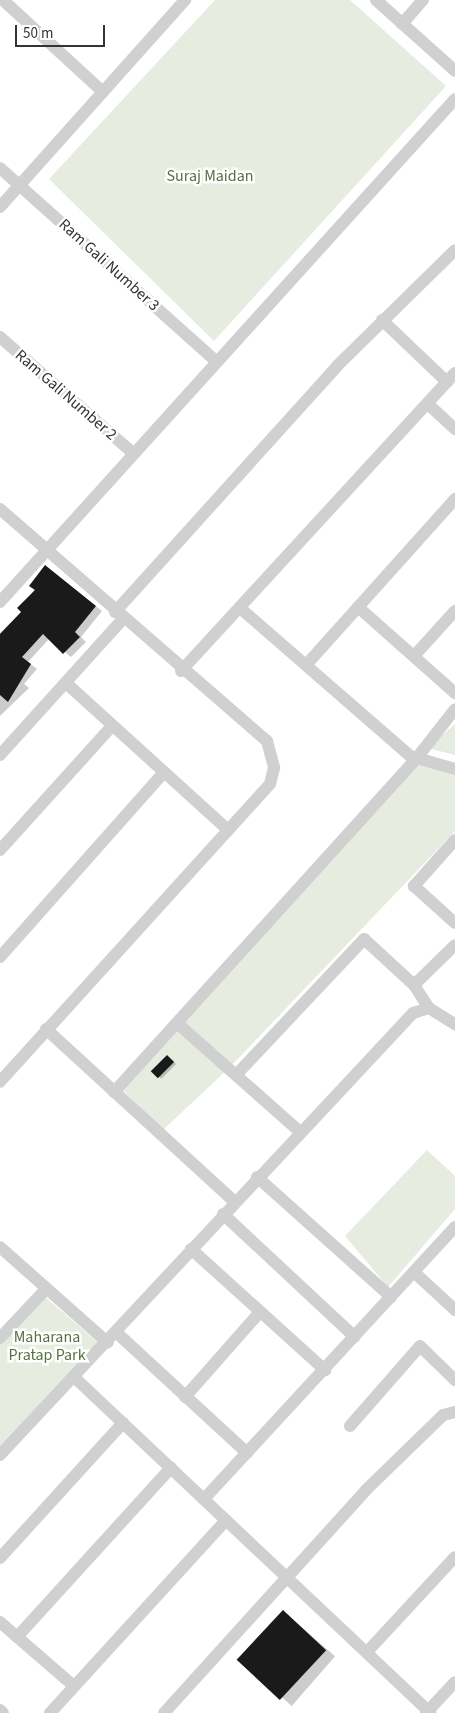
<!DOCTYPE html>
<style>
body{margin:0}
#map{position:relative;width:455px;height:1713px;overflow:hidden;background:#fff;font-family:"Source Sans 3",sans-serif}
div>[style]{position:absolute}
.green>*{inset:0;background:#e6ecdf}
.shadow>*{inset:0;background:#0003;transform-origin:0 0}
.building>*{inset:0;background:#1a1a1a;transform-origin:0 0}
.minor>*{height:12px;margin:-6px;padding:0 6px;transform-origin:6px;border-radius:6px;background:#d0d0d0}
span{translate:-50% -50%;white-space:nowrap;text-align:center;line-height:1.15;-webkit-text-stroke:5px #fff;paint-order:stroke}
.park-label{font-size:16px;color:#56703f}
.street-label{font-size:16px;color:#333}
.scale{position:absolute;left:15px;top:25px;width:90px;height:22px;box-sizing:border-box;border:2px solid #333;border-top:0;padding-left:6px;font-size:15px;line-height:18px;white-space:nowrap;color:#333;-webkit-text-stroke:4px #fff;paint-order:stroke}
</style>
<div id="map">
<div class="green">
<div style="clip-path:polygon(215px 0,350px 0,446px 86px,214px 341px,49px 179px)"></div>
<div style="clip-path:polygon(455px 724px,455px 755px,427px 748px)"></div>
<div style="clip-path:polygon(418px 764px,455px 773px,455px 831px,231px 1066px,163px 1130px,123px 1090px)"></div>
<div style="clip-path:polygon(427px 1150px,455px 1176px,455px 1209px,388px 1287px,345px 1236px)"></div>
<div style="clip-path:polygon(44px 1296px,100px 1344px,0 1448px,0 1344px)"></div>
</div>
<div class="shadow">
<div style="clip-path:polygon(46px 567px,102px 611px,81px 637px,86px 642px,71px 657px,49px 639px,28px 662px,37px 669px,24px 684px,29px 688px,0 716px,0 633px,22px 612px)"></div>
<div style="left:169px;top:1057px;width:10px;height:21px;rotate:45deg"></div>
<div style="left:283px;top:1611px;width:69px;height:66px;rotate:41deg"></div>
</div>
<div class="building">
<div style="clip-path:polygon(45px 565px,96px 606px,75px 632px,80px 637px,63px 654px,43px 634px,22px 657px,31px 664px,8px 702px,0 695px,0 634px,21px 612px,17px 608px,35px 590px,29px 586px)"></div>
<div style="left:167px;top:1055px;width:10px;height:23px;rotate:45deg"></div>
<div style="left:283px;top:1610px;width:59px;height:68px;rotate:43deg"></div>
</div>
<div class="minor">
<div style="left:3px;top:0;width:136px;rotate:42.6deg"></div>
<div style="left:376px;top:0;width:106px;rotate:41.9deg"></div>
<div style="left:402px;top:24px;width:32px;rotate:-49deg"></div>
<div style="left:0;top:168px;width:291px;rotate:41.8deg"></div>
<div style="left:0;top:207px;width:278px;rotate:-48.2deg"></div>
<div style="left:382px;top:320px;width:90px;rotate:43.6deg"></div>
<div style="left:0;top:337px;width:176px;rotate:41.1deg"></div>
<div style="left:428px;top:404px;width:37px;rotate:43deg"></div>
<div style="left:0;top:509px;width:354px;rotate:41deg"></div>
<div style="left:267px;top:741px;width:28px;rotate:75deg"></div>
<div style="left:274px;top:768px;width:16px;rotate:104deg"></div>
<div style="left:270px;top:784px;width:402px;rotate:132.2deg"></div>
<div style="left:0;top:602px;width:678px;rotate:-47.87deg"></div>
<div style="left:358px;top:607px;width:130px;rotate:41.6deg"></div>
<div style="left:240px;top:608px;width:225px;rotate:41deg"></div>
<div style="left:410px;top:756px;width:47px;rotate:16.1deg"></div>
<div style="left:115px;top:612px;width:331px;rotate:-47.9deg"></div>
<div style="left:337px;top:366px;width:165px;rotate:-44.5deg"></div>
<div style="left:414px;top:656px;width:61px;rotate:-47.7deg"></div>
<div style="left:307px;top:664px;width:222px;rotate:-48.1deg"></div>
<div style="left:181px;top:671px;width:405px;rotate:-47.4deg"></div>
<div style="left:66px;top:683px;width:219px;rotate:42.2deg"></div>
<div style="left:0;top:755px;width:183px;rotate:-47.9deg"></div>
<div style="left:455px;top:840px;width:62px;rotate:131.7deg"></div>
<div style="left:414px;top:886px;width:55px;rotate:42.1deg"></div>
<div style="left:0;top:850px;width:167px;rotate:-47.9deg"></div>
<div style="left:0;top:957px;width:247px;rotate:-48.4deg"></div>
<div style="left:414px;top:985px;width:57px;rotate:-44.3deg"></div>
<div style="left:177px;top:1023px;width:164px;rotate:41.5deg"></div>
<div style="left:46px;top:1029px;width:255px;rotate:42.5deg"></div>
<div style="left:236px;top:1075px;width:187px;rotate:-46.7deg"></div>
<div style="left:364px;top:939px;width:68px;rotate:42.6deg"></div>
<div style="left:414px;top:985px;width:27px;rotate:57deg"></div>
<div style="left:114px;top:1092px;width:450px;rotate:-47.8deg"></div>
<div style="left:416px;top:759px;width:63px;rotate:-52deg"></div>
<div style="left:257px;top:1177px;width:180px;rotate:41.8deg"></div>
<div style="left:223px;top:1214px;width:180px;rotate:43deg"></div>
<div style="left:0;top:1247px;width:144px;rotate:41.6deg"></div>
<div style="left:191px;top:1249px;width:181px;rotate:42.1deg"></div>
<div style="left:414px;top:1272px;width:56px;rotate:42.8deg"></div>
<div style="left:117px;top:1333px;width:177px;rotate:42.7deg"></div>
<div style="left:0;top:1338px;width:67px;rotate:-46.8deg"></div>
<div style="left:74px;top:1377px;width:490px;rotate:43.3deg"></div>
<div style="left:185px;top:1397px;width:113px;rotate:-48.6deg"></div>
<div style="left:350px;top:1426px;width:106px;rotate:-48.8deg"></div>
<div style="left:420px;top:1346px;width:49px;rotate:44.2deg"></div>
<div style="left:0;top:1455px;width:605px;rotate:-46.94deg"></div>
<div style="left:413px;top:1013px;width:17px;rotate:-17deg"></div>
<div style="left:429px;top:1008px;width:31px;rotate:32deg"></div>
<div style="left:204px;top:1499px;width:370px;rotate:-47.3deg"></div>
<div style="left:0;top:1558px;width:183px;rotate:-47.7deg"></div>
<div style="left:0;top:1622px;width:98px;rotate:40.9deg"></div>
<div style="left:17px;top:1637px;width:229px;rotate:-47.7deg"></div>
<div style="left:367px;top:1652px;width:129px;rotate:-47.2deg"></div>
<div style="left:0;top:1710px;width:4px;rotate:45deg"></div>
<div style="left:50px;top:1713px;width:261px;rotate:-47.6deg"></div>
<div style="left:164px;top:1713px;width:302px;rotate:-47.8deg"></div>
<div style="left:367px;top:1489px;width:106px;rotate:-44.2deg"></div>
<div style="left:443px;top:1415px;width:12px;rotate:-14deg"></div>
<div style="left:426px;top:1713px;width:42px;rotate:-46.9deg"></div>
</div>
<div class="park-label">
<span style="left:210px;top:176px">Suraj Maidan</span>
<span style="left:47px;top:1346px">Maharana<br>Pratap Park</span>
</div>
<div class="street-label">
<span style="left:109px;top:265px;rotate:42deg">Ram Gali Number 3</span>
<span style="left:66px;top:395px;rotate:41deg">Ram Gali Number 2</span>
</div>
<div class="scale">50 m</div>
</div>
